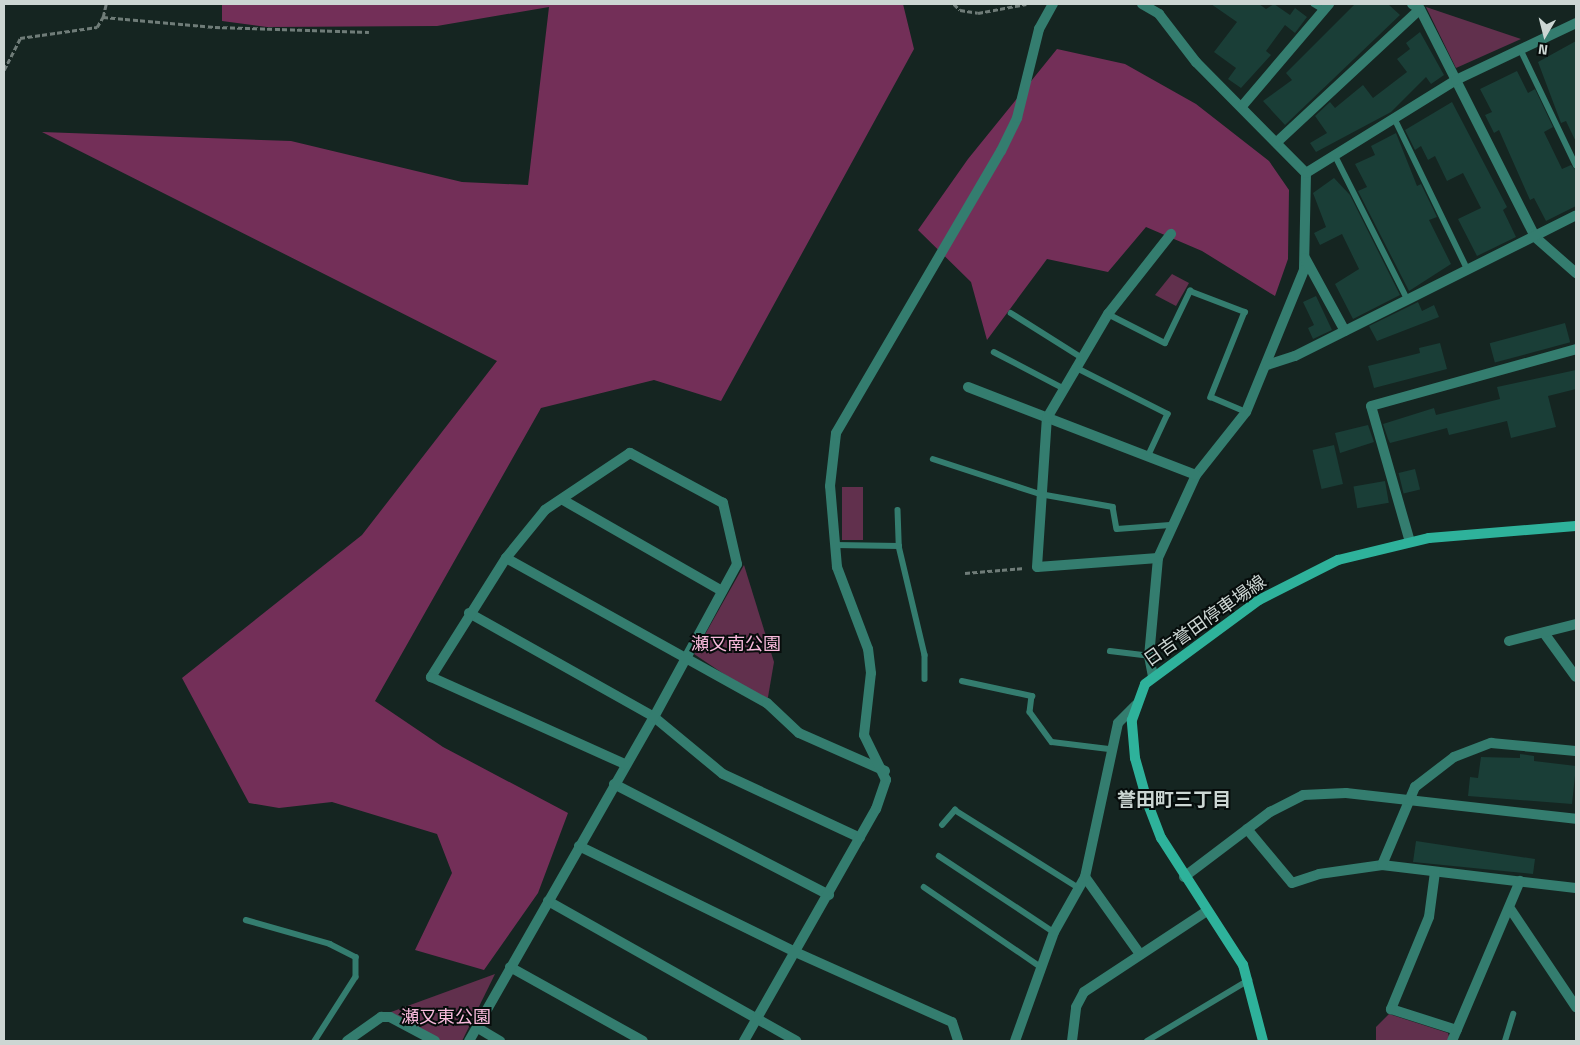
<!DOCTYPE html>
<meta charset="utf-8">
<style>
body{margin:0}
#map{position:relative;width:1580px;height:1045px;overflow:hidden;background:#152521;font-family:"Titillium Web","Noto Sans JP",sans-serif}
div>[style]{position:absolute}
.green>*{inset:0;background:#61304d;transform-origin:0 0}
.forest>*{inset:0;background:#732f58}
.building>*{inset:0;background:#1a3e37;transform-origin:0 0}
.path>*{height:2.5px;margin-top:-1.25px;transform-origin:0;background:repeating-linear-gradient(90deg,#6f7c78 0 5px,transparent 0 7.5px)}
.service>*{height:5.5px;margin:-2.75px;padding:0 2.75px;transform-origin:2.75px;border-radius:2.75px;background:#347d6f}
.minor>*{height:10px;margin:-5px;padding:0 5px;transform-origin:5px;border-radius:5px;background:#347d6f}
.tertiary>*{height:10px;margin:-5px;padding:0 5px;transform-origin:5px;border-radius:5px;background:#347d6f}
.secondary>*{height:10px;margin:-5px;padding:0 5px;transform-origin:5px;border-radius:5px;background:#2eb29b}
span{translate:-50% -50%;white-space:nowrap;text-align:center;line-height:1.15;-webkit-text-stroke:4px #060c0b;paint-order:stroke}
.street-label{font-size:18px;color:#ccd6d3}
.park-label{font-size:18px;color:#f8badc}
.neighbourhood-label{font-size:19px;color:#ccd6d3;font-weight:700}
.frame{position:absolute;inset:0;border:5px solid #ccd6d3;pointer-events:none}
.north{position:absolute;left:1520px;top:10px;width:50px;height:50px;-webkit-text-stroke:4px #060c0b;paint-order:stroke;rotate:188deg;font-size:14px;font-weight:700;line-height:20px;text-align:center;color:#ccd6d3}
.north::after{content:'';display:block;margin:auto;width:18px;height:22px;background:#ccd6d3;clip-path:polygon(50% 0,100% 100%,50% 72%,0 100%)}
</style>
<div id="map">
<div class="green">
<div style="clip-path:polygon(1426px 7px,1521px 39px,1456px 68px)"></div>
<div style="clip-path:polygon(1172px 274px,1189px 283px,1176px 306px,1155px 295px)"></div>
<div style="left:842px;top:487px;width:21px;height:53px"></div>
<div style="clip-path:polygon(744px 565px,774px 662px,767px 703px,694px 654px)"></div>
<div style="clip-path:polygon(495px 974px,462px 1041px,440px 1041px,391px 1012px)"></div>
<div style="clip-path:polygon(1389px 1014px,1448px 1033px,1450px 1040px,1376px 1041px,1376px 1027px)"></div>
</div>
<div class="forest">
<div style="clip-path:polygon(222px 4px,903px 4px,914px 49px,721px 401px,654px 380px,541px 408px,375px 701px,443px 747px,568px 813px,538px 893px,484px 970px,415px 950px,452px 873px,437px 834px,332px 802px,279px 808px,249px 803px,182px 678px,362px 535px,497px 361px,42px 132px,291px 141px,462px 182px,528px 185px,549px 7px,437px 26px,267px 27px,222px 21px)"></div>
<div style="clip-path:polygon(1057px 49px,1125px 64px,1196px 104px,1269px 161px,1289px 190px,1288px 259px,1275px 296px,1202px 251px,1146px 227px,1108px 272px,1047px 259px,987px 340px,971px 282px,918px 230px,968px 159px)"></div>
</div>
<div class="building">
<div style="clip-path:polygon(1211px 4px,1259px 4px,1266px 9px,1274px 4px,1290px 15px,1295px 8px,1307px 17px,1295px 33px,1285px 25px,1266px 51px,1271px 55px,1241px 88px,1228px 79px,1236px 68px,1214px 52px,1237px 22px)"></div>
<div style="clip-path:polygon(1355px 4px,1388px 4px,1400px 15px,1285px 125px,1263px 101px,1292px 80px,1286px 73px)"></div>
<div style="clip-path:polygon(1420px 32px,1444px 75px,1431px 84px,1426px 77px,1391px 112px,1316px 152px,1310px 143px,1327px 133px,1315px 116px,1330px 102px,1335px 108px,1363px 85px,1373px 98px,1407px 72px,1397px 59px,1410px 49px,1406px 43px)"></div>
<div style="clip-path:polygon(1576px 41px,1576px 142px,1566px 121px,1561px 123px,1538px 62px)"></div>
<div style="clip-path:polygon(1517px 71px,1528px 93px,1535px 89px,1553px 127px,1544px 132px,1562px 169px,1571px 165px,1576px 170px,1576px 206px,1546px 221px,1534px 198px,1530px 200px,1499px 130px,1494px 133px,1485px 115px,1492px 112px,1480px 89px)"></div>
<div style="clip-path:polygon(1452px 102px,1507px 207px,1503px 210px,1516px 237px,1477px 256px,1458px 219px,1481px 208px,1463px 173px,1447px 181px,1435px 156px,1428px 160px,1421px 146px,1415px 150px,1405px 130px)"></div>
<div style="clip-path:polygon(1396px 133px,1417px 186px,1421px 184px,1437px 217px,1429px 220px,1451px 264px,1409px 291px,1358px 191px,1367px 187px,1355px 164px,1375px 155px,1371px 146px)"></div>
<div style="clip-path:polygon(1334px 178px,1350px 195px,1400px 295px,1353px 319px,1335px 284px,1359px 269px,1342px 234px,1320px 245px,1314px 233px,1326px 227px,1313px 193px)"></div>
<div style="clip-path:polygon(1316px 296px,1332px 330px,1313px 339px,1308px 328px,1314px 325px,1303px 302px)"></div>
<div style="clip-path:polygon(1418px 302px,1422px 311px,1434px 305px,1439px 317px,1377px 341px,1369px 326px)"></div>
<div style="left:1565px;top:323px;width:20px;height:78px;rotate:75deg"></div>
<div style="clip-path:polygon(1440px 343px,1447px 369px,1374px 388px,1368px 366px,1420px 353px,1419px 348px)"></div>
<div style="clip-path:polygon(1576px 370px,1576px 389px,1548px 396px,1556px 427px,1511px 438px,1507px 421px,1449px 435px,1447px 428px,1390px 443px,1388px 439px,1383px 424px,1434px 408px,1436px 415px,1500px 399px,1497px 387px)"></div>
<div style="clip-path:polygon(1368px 425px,1374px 442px,1340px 453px,1335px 433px)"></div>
<div style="left:1334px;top:445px;width:40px;height:22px;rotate:77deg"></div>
<div style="left:1415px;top:469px;width:21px;height:17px;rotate:76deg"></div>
<div style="left:1385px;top:481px;width:22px;height:32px;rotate:80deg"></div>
<div style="clip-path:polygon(1520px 754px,1534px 756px,1534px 761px,1576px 766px,1572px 804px,1468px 796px,1470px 777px,1478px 778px,1481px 757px,1520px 758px)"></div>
<div style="clip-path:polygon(1416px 841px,1535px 859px,1533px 874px,1413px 862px)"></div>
</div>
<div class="path">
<div style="left:954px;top:4px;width:8px;rotate:45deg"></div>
<div style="left:960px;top:10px;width:18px;rotate:9deg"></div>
<div style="left:978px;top:13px;width:49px;rotate:-10.6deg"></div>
<div style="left:103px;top:17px;width:13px;rotate:-77deg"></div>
<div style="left:4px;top:70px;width:36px;rotate:-63deg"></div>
<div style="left:20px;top:38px;width:78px;rotate:-8.1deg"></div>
<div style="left:97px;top:27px;width:12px;rotate:-59deg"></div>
<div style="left:103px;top:17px;width:112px;rotate:5.1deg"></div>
<div style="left:215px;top:27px;width:154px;rotate:1.9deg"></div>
<div style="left:965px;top:573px;width:60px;rotate:-4.8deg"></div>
</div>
<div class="service">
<div style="left:1314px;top:4px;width:12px;rotate:31deg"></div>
<div style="left:1520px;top:48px;width:130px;rotate:64.4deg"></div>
<div style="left:1394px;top:117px;width:170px;rotate:64.2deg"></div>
<div style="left:1336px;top:157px;width:160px;rotate:63.3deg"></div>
<div style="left:1011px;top:313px;width:83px;rotate:32.2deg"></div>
<div style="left:1108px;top:314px;width:64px;rotate:27deg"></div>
<div style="left:1165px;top:343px;width:58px;rotate:-64.3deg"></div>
<div style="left:1190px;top:291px;width:59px;rotate:20.9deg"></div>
<div style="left:1245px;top:312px;width:92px;rotate:111.8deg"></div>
<div style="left:1211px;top:397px;width:38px;rotate:23deg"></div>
<div style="left:994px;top:352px;width:78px;rotate:27.6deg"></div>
<div style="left:1075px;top:367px;width:104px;rotate:26.8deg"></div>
<div style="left:1168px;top:414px;width:47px;rotate:114.9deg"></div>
<div style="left:933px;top:459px;width:113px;rotate:18.1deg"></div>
<div style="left:1040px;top:494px;width:74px;rotate:10.1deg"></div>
<div style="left:1113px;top:507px;width:22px;rotate:80deg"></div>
<div style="left:1117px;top:529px;width:53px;rotate:-4.3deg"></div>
<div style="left:898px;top:510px;width:36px;rotate:88deg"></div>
<div style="left:899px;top:546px;width:112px;rotate:76.6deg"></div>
<div style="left:925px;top:655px;width:24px;rotate:90deg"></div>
<div style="left:835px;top:545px;width:64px;rotate:0.9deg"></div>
<div style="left:1110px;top:651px;width:39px;rotate:7deg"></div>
<div style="left:962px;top:681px;width:72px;rotate:12.1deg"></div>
<div style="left:1032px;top:696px;width:16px;rotate:97deg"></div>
<div style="left:1030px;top:712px;width:37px;rotate:54deg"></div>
<div style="left:1052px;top:742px;width:57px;rotate:7deg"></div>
<div style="left:942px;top:825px;width:20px;rotate:-49deg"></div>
<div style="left:955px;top:810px;width:146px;rotate:32.2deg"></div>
<div style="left:939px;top:856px;width:138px;rotate:33.5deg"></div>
<div style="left:924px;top:887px;width:142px;rotate:34.4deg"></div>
<div style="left:246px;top:920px;width:87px;rotate:15.9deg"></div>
<div style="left:330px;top:944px;width:29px;rotate:27deg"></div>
<div style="left:356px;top:957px;width:20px;rotate:90deg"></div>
<div style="left:356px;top:977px;width:76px;rotate:122.6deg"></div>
<div style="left:1147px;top:1041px;width:119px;rotate:-30.9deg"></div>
<div style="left:1505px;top:1041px;width:28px;rotate:-73deg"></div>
</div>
<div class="minor">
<div style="left:1142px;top:4px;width:20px;rotate:30deg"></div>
<div style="left:1159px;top:14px;width:61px;rotate:52.4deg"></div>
<div style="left:1196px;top:62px;width:156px;rotate:45.3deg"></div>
<div style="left:1306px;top:173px;width:97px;rotate:91.2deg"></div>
<div style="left:1304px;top:270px;width:153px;rotate:112.2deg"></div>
<div style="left:1246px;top:412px;width:80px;rotate:128.4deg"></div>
<div style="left:1196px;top:475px;width:91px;rotate:114.6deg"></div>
<div style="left:1158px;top:558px;width:98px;rotate:95.2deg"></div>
<div style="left:1149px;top:656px;width:20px;rotate:79deg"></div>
<div style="left:1412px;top:4px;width:9px;rotate:32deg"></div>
<div style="left:1420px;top:9px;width:255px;rotate:63.2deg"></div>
<div style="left:1535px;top:237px;width:55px;rotate:41.3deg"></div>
<div style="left:1243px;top:105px;width:133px;rotate:-49.6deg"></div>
<div style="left:1277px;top:142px;width:195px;rotate:-42.9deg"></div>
<div style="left:1306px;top:173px;width:176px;rotate:-31.8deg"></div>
<div style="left:1456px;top:80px;width:133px;rotate:-25.4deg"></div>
<div style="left:1305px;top:258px;width:83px;rotate:61.3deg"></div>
<div style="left:1267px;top:365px;width:29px;rotate:-18deg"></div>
<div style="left:1295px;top:356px;width:314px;rotate:-26.6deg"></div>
<div style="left:968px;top:387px;width:244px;rotate:21.1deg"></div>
<div style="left:563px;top:500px;width:183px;rotate:29.8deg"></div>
<div style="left:1410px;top:542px;width:141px;rotate:-106deg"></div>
<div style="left:1371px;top:406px;width:213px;rotate:-15.5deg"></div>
<div style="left:506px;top:558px;width:299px;rotate:29.1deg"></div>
<div style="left:767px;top:703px;width:44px;rotate:43.2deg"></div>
<div style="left:799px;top:733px;width:94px;rotate:23.8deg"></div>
<div style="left:1158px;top:558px;width:121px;rotate:175.7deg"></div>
<div style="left:1037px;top:567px;width:149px;rotate:-86.2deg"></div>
<div style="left:1047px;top:418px;width:121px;rotate:-59.6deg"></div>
<div style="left:1108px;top:314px;width:102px;rotate:-51.8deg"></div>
<div style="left:469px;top:613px;width:212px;rotate:29.3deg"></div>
<div style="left:654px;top:717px;width:89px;rotate:39.6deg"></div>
<div style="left:723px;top:774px;width:151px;rotate:25deg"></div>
<div style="left:1544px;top:633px;width:54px;rotate:54deg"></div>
<div style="left:1509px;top:641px;width:69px;rotate:-14.2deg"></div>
<div style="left:614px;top:784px;width:242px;rotate:27.3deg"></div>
<div style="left:1247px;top:829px;width:70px;rotate:50.2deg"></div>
<div style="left:1292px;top:883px;width:28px;rotate:-18deg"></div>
<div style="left:1319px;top:874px;width:64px;rotate:-8.1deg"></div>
<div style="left:1382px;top:865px;width:195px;rotate:6.8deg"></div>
<div style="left:579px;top:846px;width:238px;rotate:26.1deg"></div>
<div style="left:793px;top:951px;width:174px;rotate:24.1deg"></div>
<div style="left:952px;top:1022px;width:20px;rotate:72deg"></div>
<div style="left:1382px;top:865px;width:85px;rotate:-67.1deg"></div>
<div style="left:1415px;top:787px;width:49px;rotate:-37.6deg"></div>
<div style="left:1454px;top:757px;width:40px;rotate:-21deg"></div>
<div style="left:1491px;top:743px;width:85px;rotate:5.4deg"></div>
<div style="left:1435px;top:872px;width:45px;rotate:97.6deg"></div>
<div style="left:1429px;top:917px;width:100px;rotate:112.4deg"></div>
<div style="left:1391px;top:1009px;width:69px;rotate:17.7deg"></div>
<div style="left:1085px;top:877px;width:95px;rotate:54.5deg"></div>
<div style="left:548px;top:901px;width:285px;rotate:29.4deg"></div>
<div style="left:1511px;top:910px;width:117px;rotate:56.2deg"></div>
<div style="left:510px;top:967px;width:152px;rotate:29.1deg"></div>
<div style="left:478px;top:1028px;width:26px;rotate:31deg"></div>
<div style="left:347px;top:1041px;width:42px;rotate:-35.2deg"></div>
<div style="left:381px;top:1017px;width:9px"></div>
<div style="left:390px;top:1017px;width:51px;rotate:28.1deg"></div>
<div style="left:469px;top:1041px;width:373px;rotate:-60.3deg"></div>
<div style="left:654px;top:717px;width:174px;rotate:-61.5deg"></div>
<div style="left:737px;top:564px;width:63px;rotate:-102.9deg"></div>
<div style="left:723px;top:503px;width:106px;rotate:-151.7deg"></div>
<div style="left:630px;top:453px;width:102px;rotate:146.2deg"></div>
<div style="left:545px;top:510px;width:62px;rotate:129.1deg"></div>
<div style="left:506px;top:558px;width:141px;rotate:122.2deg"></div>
<div style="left:431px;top:677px;width:213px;rotate:24.2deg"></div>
<div style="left:744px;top:1041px;width:267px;rotate:-60.4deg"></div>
<div style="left:876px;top:809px;width:31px;rotate:-71deg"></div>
<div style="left:886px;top:780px;width:50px;rotate:-116.1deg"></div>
<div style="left:864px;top:735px;width:62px;rotate:-83.6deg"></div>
<div style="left:871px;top:673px;width:24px;rotate:-97deg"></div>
<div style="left:868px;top:649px;width:88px;rotate:-110.7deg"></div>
<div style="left:837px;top:567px;width:81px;rotate:-94.9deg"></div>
<div style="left:830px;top:486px;width:53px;rotate:-83.5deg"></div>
<div style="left:836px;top:433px;width:327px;rotate:-59.7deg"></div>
<div style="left:1001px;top:151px;width:37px;rotate:-64deg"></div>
<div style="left:1017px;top:118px;width:92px;rotate:-76.1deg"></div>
<div style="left:1039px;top:29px;width:29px;rotate:-61deg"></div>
<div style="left:1015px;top:1041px;width:116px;rotate:-70.3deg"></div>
<div style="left:1054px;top:932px;width:63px;rotate:-60.6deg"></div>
<div style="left:1085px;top:877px;width:157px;rotate:-77.9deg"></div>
<div style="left:1118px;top:723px;width:25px;rotate:-45deg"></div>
<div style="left:1072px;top:1041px;width:34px;rotate:-83deg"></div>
<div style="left:1076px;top:1007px;width:17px;rotate:-62deg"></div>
<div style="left:1084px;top:992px;width:147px;rotate:-33.4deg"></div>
<div style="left:1452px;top:1041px;width:174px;rotate:-67deg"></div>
</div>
<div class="tertiary">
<div style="left:1184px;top:877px;width:108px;rotate:-37.1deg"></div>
<div style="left:1270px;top:812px;width:37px;rotate:-27deg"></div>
<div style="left:1303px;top:795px;width:43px;rotate:-2.7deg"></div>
<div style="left:1346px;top:793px;width:231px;rotate:6.4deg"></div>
</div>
<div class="secondary">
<div style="left:1263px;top:1041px;width:79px;rotate:-104.7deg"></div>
<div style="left:1243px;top:965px;width:151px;rotate:-122.8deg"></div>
<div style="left:1161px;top:838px;width:36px;rotate:-111deg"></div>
<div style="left:1148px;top:804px;width:48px;rotate:-105.8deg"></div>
<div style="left:1135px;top:758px;width:38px;rotate:-95deg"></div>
<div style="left:1132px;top:720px;width:38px;rotate:-70deg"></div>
<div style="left:1145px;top:684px;width:142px;rotate:-36.4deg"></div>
<div style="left:1259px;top:600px;width:89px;rotate:-26.9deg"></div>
<div style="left:1338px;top:560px;width:94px;rotate:-13.6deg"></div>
<div style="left:1429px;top:538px;width:147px;rotate:-4.7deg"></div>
</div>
<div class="street-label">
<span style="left:1205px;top:621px;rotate:-35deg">日吉誉田停車場線</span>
</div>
<div class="park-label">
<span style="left:736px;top:644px">瀬又南公園</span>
<span style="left:446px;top:1017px">瀬又東公園</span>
</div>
<div class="neighbourhood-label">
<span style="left:1174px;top:799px">誉田町三丁目</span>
</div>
<div class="frame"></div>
<div class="north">N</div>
</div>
